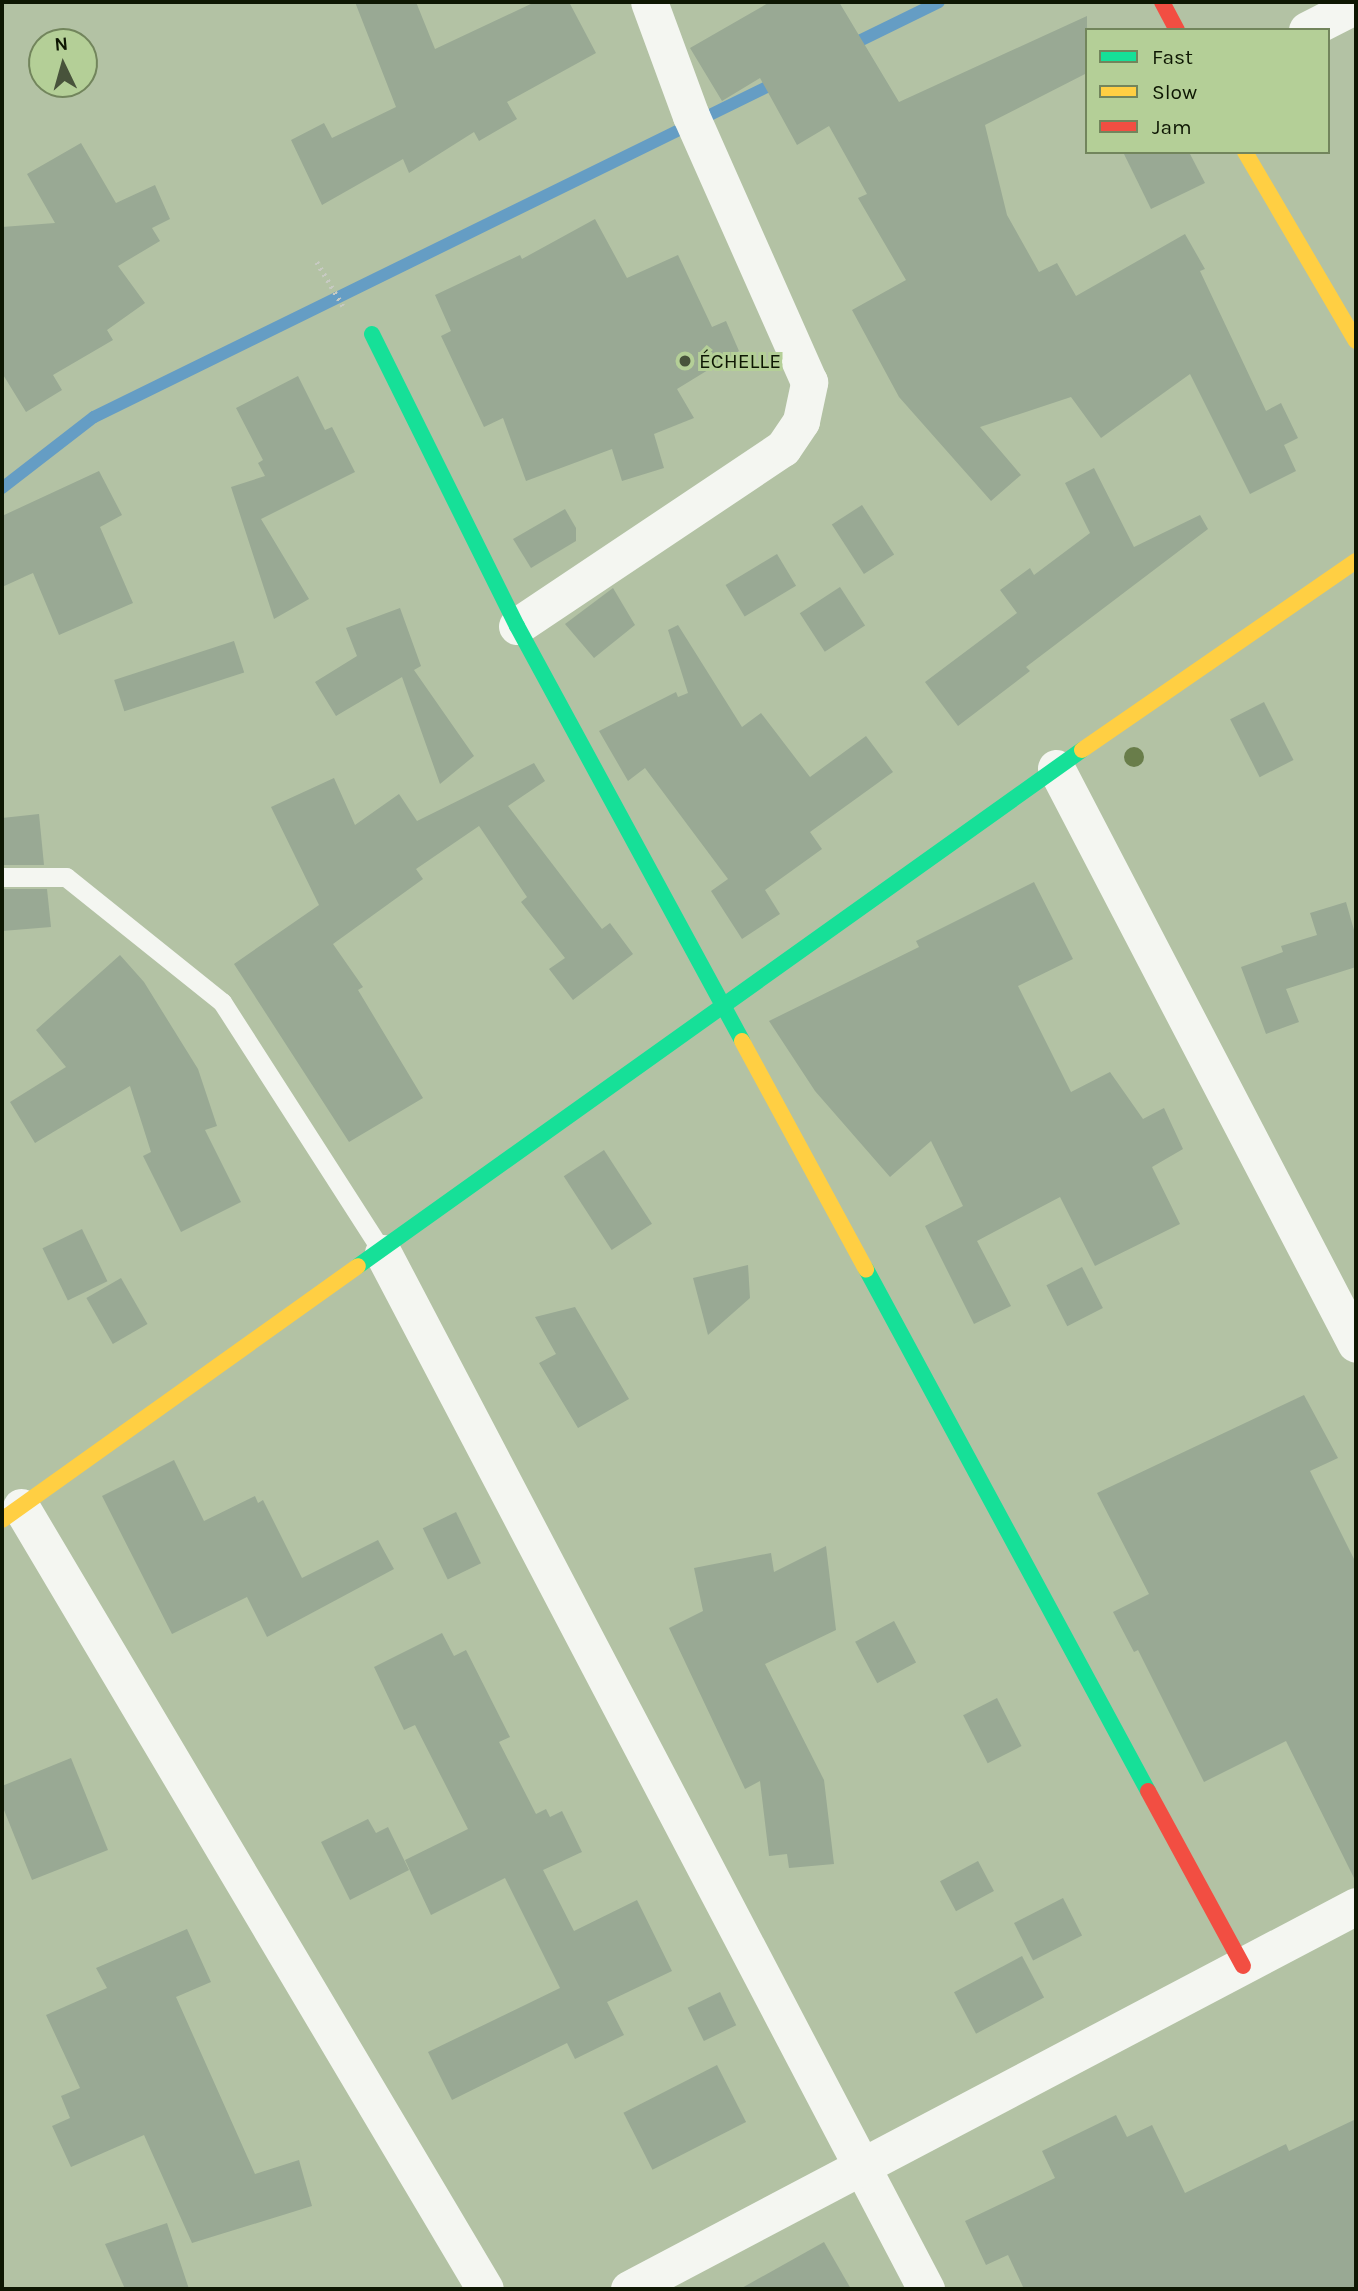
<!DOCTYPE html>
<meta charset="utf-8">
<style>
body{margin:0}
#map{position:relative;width:1358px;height:2291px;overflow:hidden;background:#b3c2a4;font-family:Karla,sans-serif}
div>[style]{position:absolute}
.stream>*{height:12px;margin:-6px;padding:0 6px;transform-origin:6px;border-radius:6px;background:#659dc4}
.building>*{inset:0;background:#99a994;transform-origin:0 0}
.path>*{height:4.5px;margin-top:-2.25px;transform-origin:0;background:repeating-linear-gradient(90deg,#c7cac2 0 2px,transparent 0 7px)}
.lane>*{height:19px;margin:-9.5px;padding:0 9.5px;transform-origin:9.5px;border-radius:9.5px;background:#f4f6f1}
.street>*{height:37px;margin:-18.5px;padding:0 18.5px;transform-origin:18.5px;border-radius:18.5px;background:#f4f6f1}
.fast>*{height:16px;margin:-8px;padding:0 8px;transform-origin:8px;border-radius:8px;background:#16e098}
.slow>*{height:16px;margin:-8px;padding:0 8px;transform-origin:8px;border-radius:8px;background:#ffcf43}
.jam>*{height:16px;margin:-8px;padding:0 8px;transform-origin:8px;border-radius:8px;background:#f24e42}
.trees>*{width:20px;height:20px;margin:-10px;border-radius:50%;background:#697d4a}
.dots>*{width:19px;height:19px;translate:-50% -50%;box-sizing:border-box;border:4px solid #b4cf97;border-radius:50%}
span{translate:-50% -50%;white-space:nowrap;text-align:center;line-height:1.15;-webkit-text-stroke:6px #b4cf97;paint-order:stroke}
.poi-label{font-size:21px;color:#0e1703}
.left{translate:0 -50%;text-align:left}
.frame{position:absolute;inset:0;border:4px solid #0e1703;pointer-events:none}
.legend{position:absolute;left:1085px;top:28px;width:245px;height:126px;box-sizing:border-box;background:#b4cf97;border:2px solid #72855c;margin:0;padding:9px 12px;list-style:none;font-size:21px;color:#0e1703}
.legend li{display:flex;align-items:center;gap:14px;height:35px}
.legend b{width:35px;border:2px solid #72855c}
.north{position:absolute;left:28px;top:28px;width:70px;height:70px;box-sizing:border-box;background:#b4cf97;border:2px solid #72855c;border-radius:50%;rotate:355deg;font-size:19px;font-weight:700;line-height:28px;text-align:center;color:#0e1703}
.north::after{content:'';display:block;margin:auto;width:24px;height:32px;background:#48533b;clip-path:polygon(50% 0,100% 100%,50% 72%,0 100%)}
</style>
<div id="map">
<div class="stream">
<div style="left:849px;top:46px;width:100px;rotate:-26.1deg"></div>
<div style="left:2px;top:488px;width:116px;rotate:-37.7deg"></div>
<div style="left:94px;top:417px;width:763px;rotate:-26.13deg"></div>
</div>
<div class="building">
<div style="clip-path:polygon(355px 2px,416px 2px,435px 49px,535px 2px,569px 2px,596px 53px,507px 102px,517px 119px,479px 141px,474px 132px,409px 173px,403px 159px,322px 205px,291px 140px,324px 123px,332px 138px,396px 107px)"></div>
<div style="clip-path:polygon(770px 2px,839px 2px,899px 102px,1087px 16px,1087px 73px,985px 125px,1007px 215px,1039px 272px,1057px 263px,1076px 296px,1185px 234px,1205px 269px,1200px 271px,1266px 411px,1281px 403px,1298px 438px,1284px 445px,1296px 471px,1250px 494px,1190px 374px,1101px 438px,1071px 397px,980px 427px,1021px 475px,991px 501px,899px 397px,852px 310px,906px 280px,858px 198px,867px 194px,829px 126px,797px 145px,760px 78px,722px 101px,690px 48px)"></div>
<div style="clip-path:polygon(81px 143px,116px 203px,155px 185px,170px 219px,152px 228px,160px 241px,118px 266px,145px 303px,107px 330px,113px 340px,53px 375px,62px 390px,26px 412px,2px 373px,2px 227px,55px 223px,27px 174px)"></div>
<div style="clip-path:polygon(1123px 152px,1189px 152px,1205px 183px,1151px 209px)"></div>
<div style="clip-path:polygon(595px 219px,627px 278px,678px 255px,712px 327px,726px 321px,739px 351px,677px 389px,694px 418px,654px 434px,664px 468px,622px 481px,612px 449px,526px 481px,503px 418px,484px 427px,441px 336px,451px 331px,435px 295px,520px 255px,522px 259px)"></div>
<div style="clip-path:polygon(298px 376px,325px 430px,332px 427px,355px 472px,261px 519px,309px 599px,274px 619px,231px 487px,265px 476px,258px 463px,263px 460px,236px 408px)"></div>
<div style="clip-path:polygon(1094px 468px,1134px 547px,1200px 515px,1208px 529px,1026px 667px,1030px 671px,958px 726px,925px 682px,1017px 613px,1000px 590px,1030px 568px,1034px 575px,1090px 533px,1065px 483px)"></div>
<div style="clip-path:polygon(99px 471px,122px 515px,100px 527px,133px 603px,59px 635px,33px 573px,2px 587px,2px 516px)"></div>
<div style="left:862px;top:505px;width:59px;height:36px;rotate:57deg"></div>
<div style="clip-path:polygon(565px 509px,576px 528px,576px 541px,531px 568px,513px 539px)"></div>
<div style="left:777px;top:554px;width:37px;height:60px;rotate:59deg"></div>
<div style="left:840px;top:587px;width:46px;height:48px;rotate:57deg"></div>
<div style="clip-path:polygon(613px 588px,635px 625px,594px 658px,565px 624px)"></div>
<div style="clip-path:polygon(400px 608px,421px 666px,414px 670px,474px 756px,440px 784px,402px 677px,336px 716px,315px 682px,357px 656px,346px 628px)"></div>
<div style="clip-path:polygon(678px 625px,742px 727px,761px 713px,810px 777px,866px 736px,893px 772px,810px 832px,822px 849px,765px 890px,780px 914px,742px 939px,711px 891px,728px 879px,645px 768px,628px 781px,599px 731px,676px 692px,678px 697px,688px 693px,668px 630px)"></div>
<div style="left:234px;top:641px;width:33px;height:126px;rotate:72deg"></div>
<div style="left:1264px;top:702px;width:65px;height:38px;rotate:63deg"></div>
<div style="clip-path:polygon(534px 763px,545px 781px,508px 806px,602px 929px,610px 923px,633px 954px,573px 1000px,549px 969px,565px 958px,521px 902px,527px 897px,479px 826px,416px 869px,423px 879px,333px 944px,363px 987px,358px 990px,423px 1098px,349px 1142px,234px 964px,319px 905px,271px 807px,334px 778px,355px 825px,399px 794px,417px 821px)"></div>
<div style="clip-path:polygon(39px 814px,44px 865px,2px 865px,2px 818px)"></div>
<div style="clip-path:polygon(1034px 882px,1073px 959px,1018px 986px,1071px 1092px,1110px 1072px,1143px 1119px,1164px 1108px,1183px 1149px,1152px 1167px,1180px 1224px,1095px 1266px,1060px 1197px,977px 1241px,1011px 1306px,974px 1324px,925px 1226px,963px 1206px,931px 1141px,890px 1177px,815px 1091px,769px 1021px,919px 947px,916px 941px)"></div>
<div style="clip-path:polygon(2px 889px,47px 889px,51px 927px,2px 931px)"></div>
<div style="clip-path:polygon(1346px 902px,1356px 937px,1356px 967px,1286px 989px,1299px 1022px,1266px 1034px,1241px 967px,1283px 952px,1281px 946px,1317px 935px,1310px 913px)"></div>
<div style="clip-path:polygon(120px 955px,144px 982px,198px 1069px,217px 1126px,205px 1130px,241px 1202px,181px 1232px,143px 1156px,151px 1152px,130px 1086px,35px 1143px,10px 1102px,66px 1067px,36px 1030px)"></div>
<div style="left:604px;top:1150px;width:88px;height:48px;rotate:57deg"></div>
<div style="left:82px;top:1229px;width:58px;height:44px;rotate:64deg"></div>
<div style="clip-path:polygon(748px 1265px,750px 1298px,708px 1335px,693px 1278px)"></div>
<div style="left:1082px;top:1267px;width:46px;height:40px;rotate:63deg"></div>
<div style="left:121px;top:1278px;width:53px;height:40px;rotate:60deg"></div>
<div style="clip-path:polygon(575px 1307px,629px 1399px,578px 1428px,539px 1363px,556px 1354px,535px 1317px)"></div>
<div style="clip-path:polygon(1304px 1395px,1338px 1458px,1310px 1471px,1356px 1563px,1356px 1882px,1286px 1741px,1204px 1782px,1138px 1650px,1134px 1652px,1113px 1612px,1149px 1594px,1097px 1493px)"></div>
<div style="clip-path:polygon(174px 1460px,204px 1521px,255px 1496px,258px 1503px,263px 1500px,302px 1578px,378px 1540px,394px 1569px,267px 1637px,247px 1597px,172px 1634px,102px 1496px)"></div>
<div style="left:456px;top:1512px;width:57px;height:37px;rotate:64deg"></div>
<div style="clip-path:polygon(826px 1546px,836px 1630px,765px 1664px,824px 1780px,834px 1864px,789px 1868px,787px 1854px,769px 1856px,760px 1781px,745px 1789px,669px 1628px,703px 1611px,694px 1568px,771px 1553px,774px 1572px)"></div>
<div style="left:894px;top:1621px;width:47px;height:44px;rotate:62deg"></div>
<div style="clip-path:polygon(442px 1633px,454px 1656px,466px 1650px,510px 1737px,499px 1742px,536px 1814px,546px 1809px,550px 1817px,562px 1811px,582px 1852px,543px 1870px,574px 1931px,637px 1900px,672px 1971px,607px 2002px,624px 2035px,575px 2059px,567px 2043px,452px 2100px,428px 2052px,560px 1988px,505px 1878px,431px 1915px,405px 1860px,468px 1829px,415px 1725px,404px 1730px,374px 1667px)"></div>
<div style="left:997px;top:1698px;width:54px;height:38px;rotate:63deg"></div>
<div style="clip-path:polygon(71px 1758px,108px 1850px,32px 1880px,2px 1805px,2px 1786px)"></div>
<div style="clip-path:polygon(368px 1819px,376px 1833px,388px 1827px,409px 1870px,350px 1900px,321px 1842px)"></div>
<div style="left:978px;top:1861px;width:34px;height:43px;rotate:62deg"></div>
<div style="left:1063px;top:1898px;width:42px;height:55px;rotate:63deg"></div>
<div style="clip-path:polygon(187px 1929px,211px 1982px,176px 1997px,255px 2174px,299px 2160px,312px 2206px,192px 2243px,144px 2135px,71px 2167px,52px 2126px,70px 2118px,61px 2096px,80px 2088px,46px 2015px,107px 1988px,96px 1968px)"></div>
<div style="left:1022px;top:1956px;width:47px;height:77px;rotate:62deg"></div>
<div style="left:720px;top:1992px;width:37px;height:36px;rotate:64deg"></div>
<div style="left:717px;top:2065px;width:64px;height:105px;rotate:63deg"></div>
<div style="clip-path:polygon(1116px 2115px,1127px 2137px,1152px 2125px,1185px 2193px,1286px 2144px,1289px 2151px,1356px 2119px,1356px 2289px,1024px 2289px,1008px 2255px,986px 2265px,965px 2221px,1055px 2178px,1042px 2151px)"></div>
<div style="clip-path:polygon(167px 2223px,189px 2289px,125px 2289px,105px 2244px)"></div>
<div style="clip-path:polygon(824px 2242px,851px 2289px,740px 2289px)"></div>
</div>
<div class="path">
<div style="left:317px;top:262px;width:51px;rotate:59.4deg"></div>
</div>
<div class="lane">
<div style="left:2px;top:877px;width:64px"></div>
<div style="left:66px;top:877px;width:200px;rotate:38.7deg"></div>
<div style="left:222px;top:1002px;width:298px;rotate:57.3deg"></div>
</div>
<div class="street">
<div style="left:1307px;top:30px;width:55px;rotate:-27deg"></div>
<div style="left:517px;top:626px;width:320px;rotate:-33.8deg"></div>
<div style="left:783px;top:448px;width:32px;rotate:-56deg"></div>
<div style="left:801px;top:421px;width:40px;rotate:-78deg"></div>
<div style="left:809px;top:382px;width:291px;rotate:-113.9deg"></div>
<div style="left:691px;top:116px;width:121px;rotate:-110.2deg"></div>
<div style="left:1056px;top:768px;width:649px;rotate:62.49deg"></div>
<div style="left:383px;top:1253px;width:1170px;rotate:62.34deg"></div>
<div style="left:21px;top:1507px;width:909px;rotate:59.32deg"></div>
<div style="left:629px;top:2289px;width:822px;rotate:-27.78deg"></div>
</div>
<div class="fast">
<div style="left:372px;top:334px;width:326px;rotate:63.6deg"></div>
<div style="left:517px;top:626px;width:472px;rotate:61.5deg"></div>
<div style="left:358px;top:1266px;width:889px;rotate:-35.48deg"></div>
<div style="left:866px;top:1269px;width:593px;rotate:61.62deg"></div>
</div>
<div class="slow">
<div style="left:1245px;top:152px;width:219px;rotate:59.6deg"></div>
<div style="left:1082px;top:750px;width:333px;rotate:-34.6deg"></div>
<div style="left:742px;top:1041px;width:260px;rotate:61.5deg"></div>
<div style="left:2px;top:1520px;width:437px;rotate:-35.5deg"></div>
</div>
<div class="jam">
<div style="left:1162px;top:2px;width:32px;rotate:62deg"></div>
<div style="left:1148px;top:1791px;width:199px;rotate:61.5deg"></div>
</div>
<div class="trees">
<div style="left:1134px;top:757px"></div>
</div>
<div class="dots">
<div style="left:685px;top:361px;background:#48533b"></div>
</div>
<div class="poi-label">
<span class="left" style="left:699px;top:361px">ÉCHELLE</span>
</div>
<div class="frame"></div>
<ul class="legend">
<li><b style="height:9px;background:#16e098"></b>Fast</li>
<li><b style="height:9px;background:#ffcf43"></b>Slow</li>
<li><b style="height:9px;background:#f24e42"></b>Jam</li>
</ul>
<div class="north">N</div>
</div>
